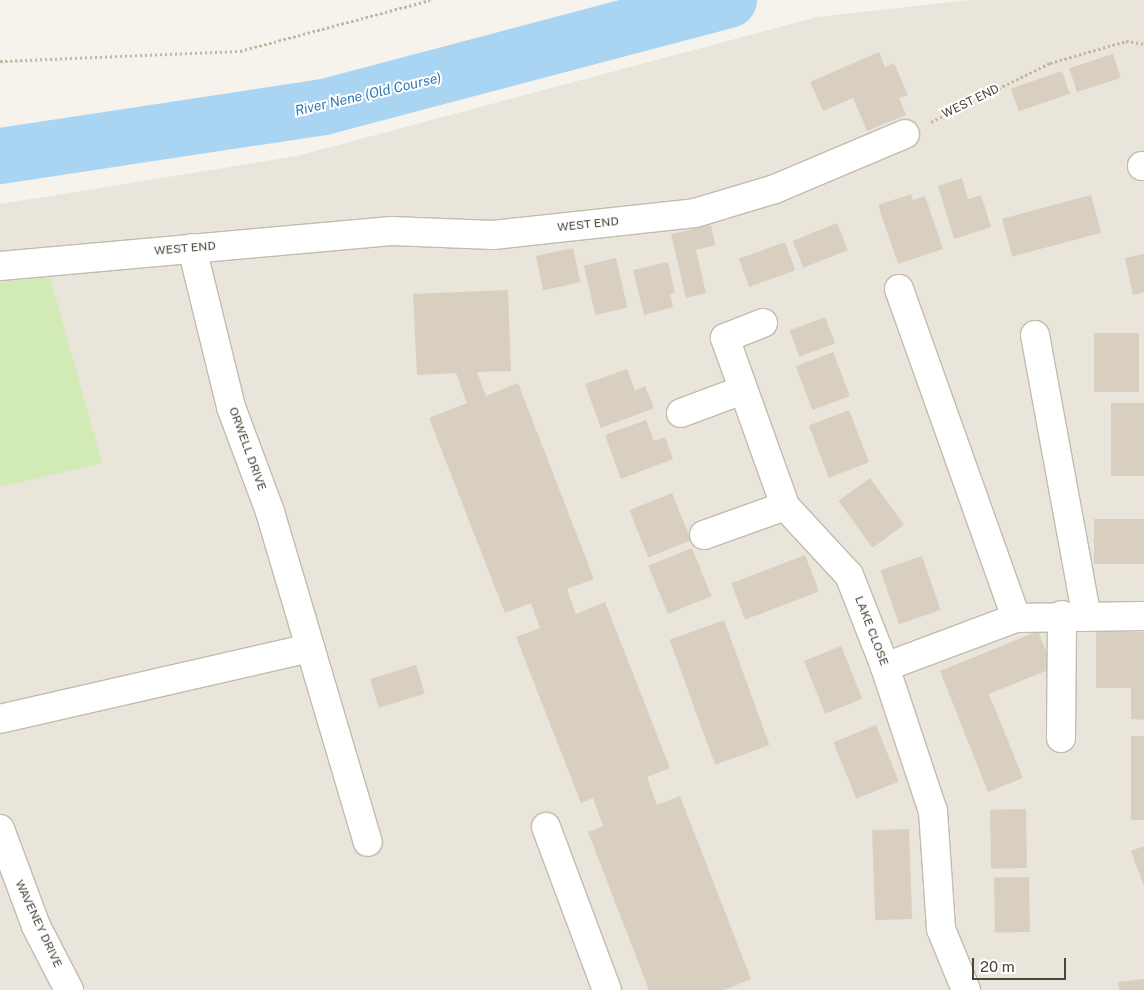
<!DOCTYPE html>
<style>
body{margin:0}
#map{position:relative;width:1144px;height:990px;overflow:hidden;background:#f6f3ec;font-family:"Public Sans",sans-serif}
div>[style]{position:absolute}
.residential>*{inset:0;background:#eae5da}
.green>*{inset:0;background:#d2eab5}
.river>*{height:56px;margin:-28px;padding:0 28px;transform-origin:28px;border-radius:28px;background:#a9d4f2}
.building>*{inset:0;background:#d8cfc1;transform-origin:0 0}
.path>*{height:3px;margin-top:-1.5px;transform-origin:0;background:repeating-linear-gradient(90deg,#c4b79f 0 2.5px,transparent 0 5px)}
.roads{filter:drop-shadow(1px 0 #c2bbae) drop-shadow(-1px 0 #c2bbae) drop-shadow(0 1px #c2bbae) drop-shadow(0 -1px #c2bbae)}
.minor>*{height:28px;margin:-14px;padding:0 14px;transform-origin:14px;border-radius:14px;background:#fff}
span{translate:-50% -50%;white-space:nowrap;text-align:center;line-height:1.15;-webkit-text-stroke:4px #fff;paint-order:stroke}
.street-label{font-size:12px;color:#4b4439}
.water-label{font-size:14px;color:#2e7ab2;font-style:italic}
.scale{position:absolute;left:972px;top:958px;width:94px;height:22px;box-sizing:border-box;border:2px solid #4b4439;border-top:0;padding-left:6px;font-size:15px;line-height:18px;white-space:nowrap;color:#4b4439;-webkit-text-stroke:4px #fff;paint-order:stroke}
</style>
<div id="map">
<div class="residential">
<div style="clip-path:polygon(969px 0,1144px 0,1144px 990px,0 990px,0 204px,297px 156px,817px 17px)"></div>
</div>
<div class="green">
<div style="clip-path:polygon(50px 277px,102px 463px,0 487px,0 282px)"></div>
</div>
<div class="river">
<div style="left:0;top:156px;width:328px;rotate:-8.6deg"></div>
<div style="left:324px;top:107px;width:419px;rotate:-14.8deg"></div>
</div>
<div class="building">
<div style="clip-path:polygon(879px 52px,885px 67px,894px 63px,908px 95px,899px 98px,906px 115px,867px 131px,853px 98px,823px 111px,810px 82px)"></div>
<div style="left:1113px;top:54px;width:25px;height:46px;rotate:72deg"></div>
<div style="left:1062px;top:71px;width:24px;height:54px;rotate:71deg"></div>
<div style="clip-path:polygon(962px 178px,968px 199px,981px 195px,991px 227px,954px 239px,938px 186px)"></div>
<div style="clip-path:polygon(911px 194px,913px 200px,925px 196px,943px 249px,898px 264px,878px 205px)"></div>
<div style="left:1091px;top:195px;width:39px;height:92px;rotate:75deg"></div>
<div style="left:837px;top:223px;width:29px;height:48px;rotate:68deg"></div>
<div style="clip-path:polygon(711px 225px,715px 245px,696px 250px,706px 293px,686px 298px,671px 234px)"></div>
<div style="left:785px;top:242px;width:30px;height:49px;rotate:70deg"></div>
<div style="left:573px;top:248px;width:35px;height:38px;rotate:78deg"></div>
<div style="clip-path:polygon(1144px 254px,1144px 292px,1133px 295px,1125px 258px)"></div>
<div style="left:616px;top:258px;width:51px;height:33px;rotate:77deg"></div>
<div style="clip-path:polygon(668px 262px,675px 293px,670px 294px,673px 307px,644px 315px,633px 270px)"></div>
<div style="clip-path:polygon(508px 290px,511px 371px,477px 372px,486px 396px,518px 383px,594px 579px,567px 589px,576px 614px,605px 602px,670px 768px,647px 777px,657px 805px,680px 796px,751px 979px,724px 990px,649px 990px,588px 832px,603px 826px,593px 798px,581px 803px,516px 637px,540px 628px,531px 603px,505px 613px,429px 418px,467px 403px,456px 373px,417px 375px,413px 294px)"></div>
<div style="left:825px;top:317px;width:28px;height:38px;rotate:69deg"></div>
<div style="left:1094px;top:333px;width:45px;height:59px"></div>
<div style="left:833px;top:352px;width:47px;height:40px;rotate:69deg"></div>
<div style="clip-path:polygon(627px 369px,635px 391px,645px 386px,654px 408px,601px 428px,585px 384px)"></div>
<div style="left:1111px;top:403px;width:33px;height:73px"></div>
<div style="left:849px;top:410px;width:56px;height:43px;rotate:69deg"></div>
<div style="clip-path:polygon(646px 420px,654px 441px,665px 437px,673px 459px,621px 479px,605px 435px)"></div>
<div style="left:870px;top:478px;width:58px;height:39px;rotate:54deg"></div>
<div style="left:672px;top:493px;width:51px;height:46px;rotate:68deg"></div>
<div style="left:1094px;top:519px;width:50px;height:45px"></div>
<div style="left:692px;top:548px;width:52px;height:47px;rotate:68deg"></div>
<div style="left:805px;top:555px;width:39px;height:79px;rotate:69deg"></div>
<div style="left:922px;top:556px;width:57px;height:44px;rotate:71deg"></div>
<div style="left:724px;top:620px;width:133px;height:58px;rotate:70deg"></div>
<div style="clip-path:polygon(1038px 631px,1053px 668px,989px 694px,1023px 778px,988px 792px,940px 671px)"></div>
<div style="clip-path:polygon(1096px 632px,1144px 632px,1144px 720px,1131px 719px,1131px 688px,1096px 688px)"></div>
<div style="left:841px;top:646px;width:57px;height:40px;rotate:68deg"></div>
<div style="left:416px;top:665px;width:30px;height:48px;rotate:73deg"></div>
<div style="left:876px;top:725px;width:61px;height:46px;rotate:68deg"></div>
<div style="left:1131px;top:736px;width:13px;height:84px"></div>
<div style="left:1026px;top:809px;width:59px;height:36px;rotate:89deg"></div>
<div style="left:909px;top:829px;width:90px;height:37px;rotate:88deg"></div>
<div style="clip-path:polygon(1144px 846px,1144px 886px,1131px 851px)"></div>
<div style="left:1029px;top:877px;width:55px;height:35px;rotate:89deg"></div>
<div style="clip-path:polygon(1144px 979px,1144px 990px,1119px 990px,1118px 982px)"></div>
</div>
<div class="path">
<div style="left:0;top:61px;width:240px;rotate:-2.4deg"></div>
<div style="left:240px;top:51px;width:197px;rotate:-15deg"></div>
<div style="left:931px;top:122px;width:133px;rotate:-26.4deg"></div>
<div style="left:1050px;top:63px;width:79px;rotate:-16.1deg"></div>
<div style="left:1126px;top:41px;width:18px;rotate:9deg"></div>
</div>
<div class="roads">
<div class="minor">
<div style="left:1142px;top:166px;width:2px"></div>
<div style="left:192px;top:248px;width:164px;rotate:76.2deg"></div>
<div style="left:231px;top:407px;width:112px;rotate:69.6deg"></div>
<div style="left:270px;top:512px;width:344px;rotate:73.5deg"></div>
<div style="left:0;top:266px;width:393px;rotate:-5.1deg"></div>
<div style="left:391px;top:231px;width:102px;rotate:2.2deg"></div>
<div style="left:493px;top:235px;width:203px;rotate:-6.2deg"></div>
<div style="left:695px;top:213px;width:84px;rotate:-16.7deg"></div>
<div style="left:775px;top:189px;width:141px;rotate:-22.9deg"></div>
<div style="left:899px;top:289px;width:349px;rotate:70.4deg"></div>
<div style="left:763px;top:323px;width:41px;rotate:158.5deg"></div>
<div style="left:725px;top:338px;width:178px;rotate:70.3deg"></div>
<div style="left:785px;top:506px;width:94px;rotate:47.2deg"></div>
<div style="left:849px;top:575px;width:99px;rotate:68.6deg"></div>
<div style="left:885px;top:667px;width:152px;rotate:71.6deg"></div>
<div style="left:933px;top:811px;width:118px;rotate:86.1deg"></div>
<div style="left:941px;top:929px;width:66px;rotate:67.7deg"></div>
<div style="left:1035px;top:335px;width:284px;rotate:79.6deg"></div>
<div style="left:681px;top:413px;width:66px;rotate:-20.4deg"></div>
<div style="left:704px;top:535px;width:86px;rotate:-19.7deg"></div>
<div style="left:885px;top:667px;width:140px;rotate:-20.5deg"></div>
<div style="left:1016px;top:618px;width:128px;rotate:-0.9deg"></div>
<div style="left:0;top:719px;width:318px;rotate:-12.9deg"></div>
<div style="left:1061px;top:738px;width:123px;rotate:-89.5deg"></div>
<div style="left:546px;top:827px;width:174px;rotate:69.5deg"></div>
<div style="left:0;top:829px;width:103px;rotate:69.6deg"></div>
<div style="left:36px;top:926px;width:72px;rotate:62.7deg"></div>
</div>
</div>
<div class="street-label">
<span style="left:971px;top:102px;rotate:-26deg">WEST END</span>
<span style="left:588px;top:225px;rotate:-6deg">WEST END</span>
<span style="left:185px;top:249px;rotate:-5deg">WEST END</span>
<span style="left:247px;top:449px;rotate:70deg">ORWELL DRIVE</span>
<span style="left:871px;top:631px;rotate:69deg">LAKE CLOSE</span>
<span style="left:38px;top:924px;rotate:65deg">WAVENEY DRIVE</span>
</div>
<div class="water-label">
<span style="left:368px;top:94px;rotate:-13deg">River Nene (Old Course)</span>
</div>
<div class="scale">20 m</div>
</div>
